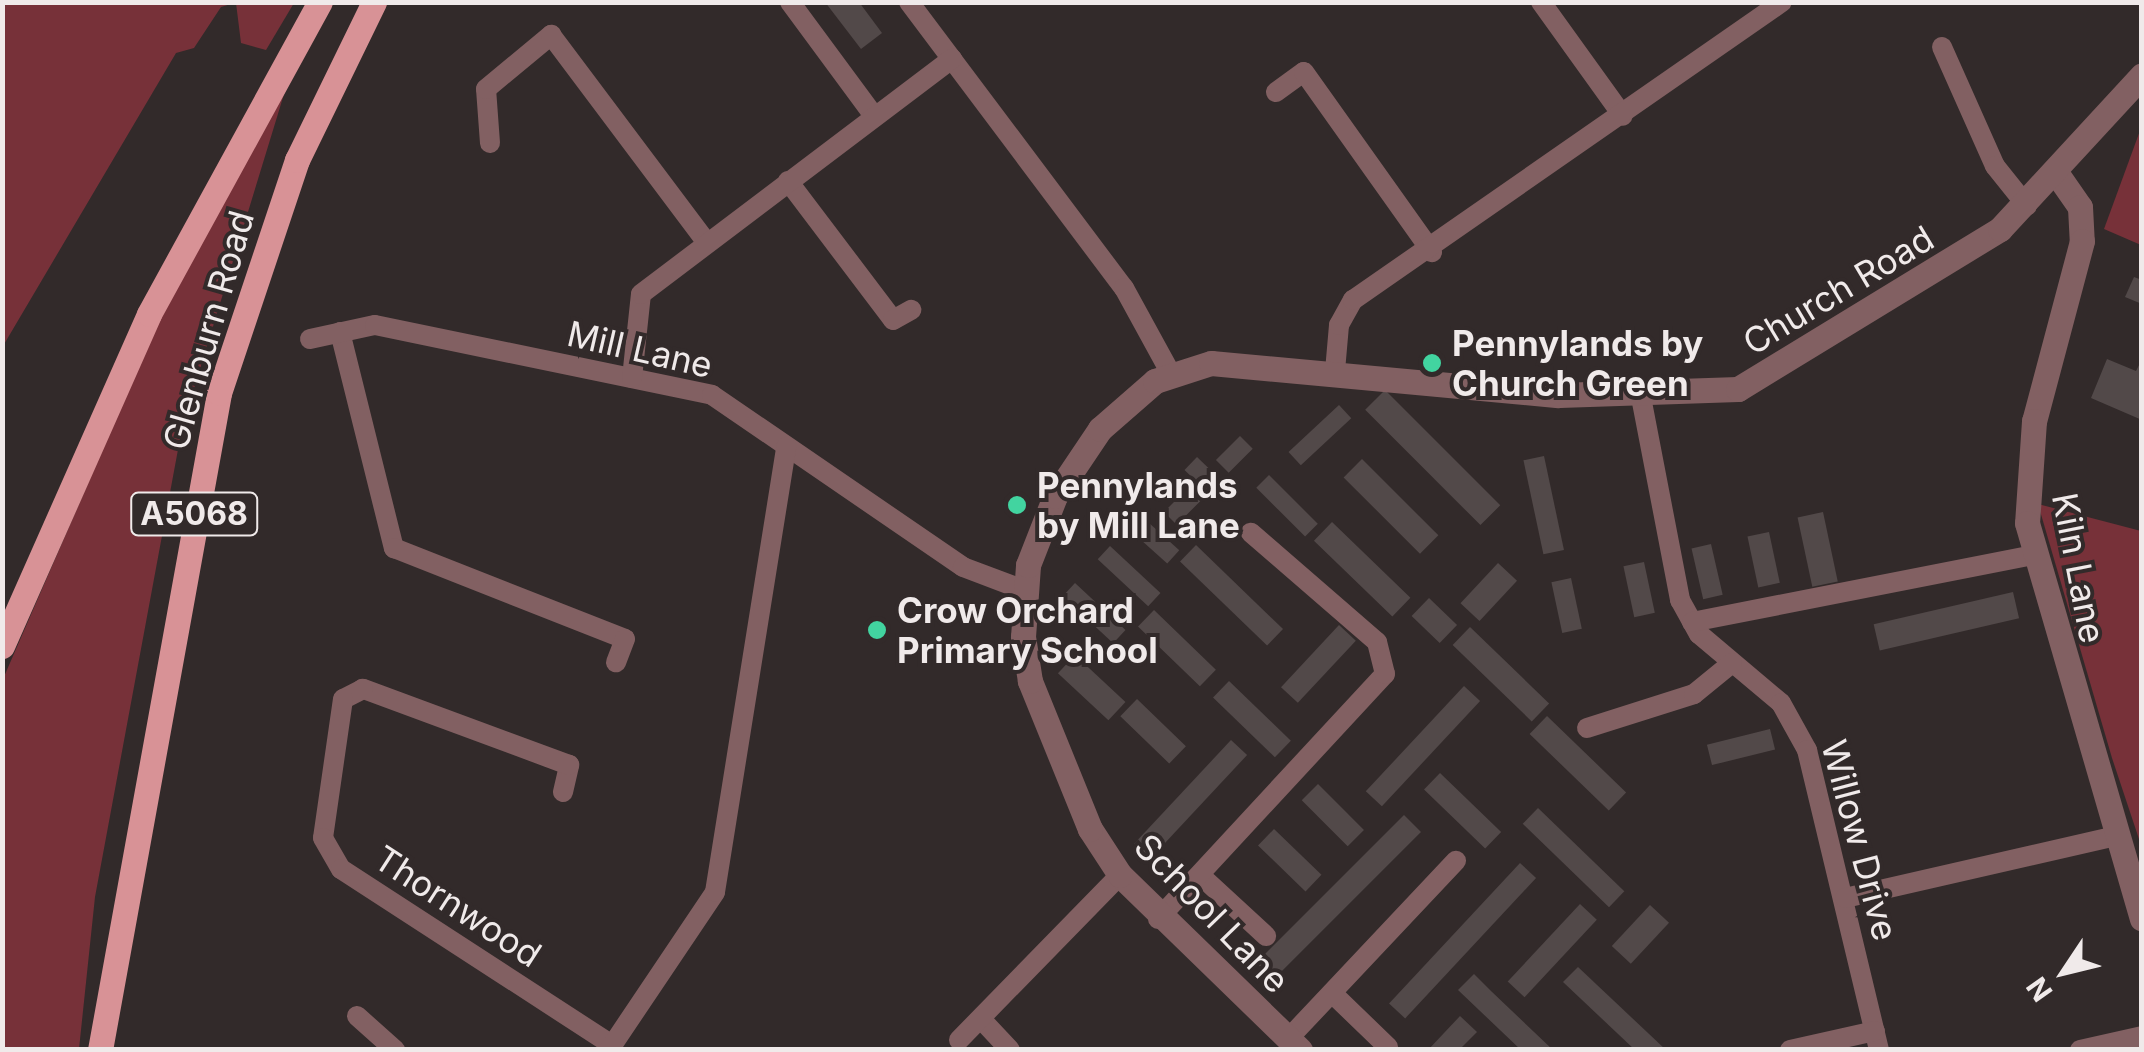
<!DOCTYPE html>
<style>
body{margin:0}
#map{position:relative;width:2144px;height:1052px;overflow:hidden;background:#322a2a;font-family:Inter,sans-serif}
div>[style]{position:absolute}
.green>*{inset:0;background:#773139}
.building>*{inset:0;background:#524949;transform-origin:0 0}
.minor>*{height:20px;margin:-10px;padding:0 10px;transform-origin:10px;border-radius:10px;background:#826062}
.tertiary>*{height:25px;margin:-12.5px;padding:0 12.5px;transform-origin:12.5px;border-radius:12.5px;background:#826062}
.primary>*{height:25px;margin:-12.5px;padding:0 12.5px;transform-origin:12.5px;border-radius:12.5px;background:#d89296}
.dots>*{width:28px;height:28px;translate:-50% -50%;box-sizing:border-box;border:5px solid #322a2a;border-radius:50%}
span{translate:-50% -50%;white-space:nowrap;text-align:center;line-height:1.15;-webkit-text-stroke:8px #322a2a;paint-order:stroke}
.shield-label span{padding:2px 8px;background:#322a2a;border:2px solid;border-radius:8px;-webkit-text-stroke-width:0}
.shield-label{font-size:32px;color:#f0eaea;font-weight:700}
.street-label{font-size:35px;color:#f0eaea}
.poi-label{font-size:35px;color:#f0eaea;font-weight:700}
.left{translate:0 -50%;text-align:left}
.frame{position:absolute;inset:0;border:5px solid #f0eaea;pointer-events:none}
.north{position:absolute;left:2014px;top:922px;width:100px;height:100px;-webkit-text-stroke:8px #322a2a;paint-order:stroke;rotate:235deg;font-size:28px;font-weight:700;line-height:40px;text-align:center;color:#f0eaea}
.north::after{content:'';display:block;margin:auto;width:35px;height:45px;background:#f0eaea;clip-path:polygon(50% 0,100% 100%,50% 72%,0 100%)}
</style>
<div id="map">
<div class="green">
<div style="clip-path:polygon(3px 2px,234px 3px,221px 7px,194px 48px,176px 53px,3px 346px)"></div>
<div style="clip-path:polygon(236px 3px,236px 2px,294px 3px,266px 50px,241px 43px)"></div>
<div style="clip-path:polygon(292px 68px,182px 428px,95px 897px,79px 1049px,3px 1050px,3px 679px,181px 269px)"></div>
<div style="clip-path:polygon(2141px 128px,2141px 245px,2104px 229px)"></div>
<div style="clip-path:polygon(2038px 504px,2141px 531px,2141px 845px,2112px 758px)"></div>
</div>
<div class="building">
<div style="clip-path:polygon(825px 2px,859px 2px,882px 33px,861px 49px)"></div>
<div style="clip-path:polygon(2134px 277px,2142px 280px,2142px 304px,2125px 297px)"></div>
<div style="clip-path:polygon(2107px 359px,2136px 371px,2142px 359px,2142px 420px,2091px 398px)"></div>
<div style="left:1385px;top:390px;width:163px;height:28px;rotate:45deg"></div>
<div style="left:1339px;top:405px;width:18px;height:69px;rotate:47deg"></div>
<div style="left:1240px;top:436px;width:18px;height:34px;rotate:45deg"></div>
<div style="left:1544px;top:456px;width:96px;height:21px;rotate:78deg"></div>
<div style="left:1197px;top:457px;width:35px;height:18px;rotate:44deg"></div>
<div style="left:1362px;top:459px;width:108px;height:26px;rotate:45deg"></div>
<div style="left:1269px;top:475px;width:69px;height:18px;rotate:45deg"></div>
<div style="left:1188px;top:488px;width:18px;height:34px;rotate:45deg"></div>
<div style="left:1128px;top:504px;width:69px;height:18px;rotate:42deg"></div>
<div style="left:1823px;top:512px;width:71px;height:26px;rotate:78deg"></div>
<div style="left:1332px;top:522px;width:109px;height:26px;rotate:44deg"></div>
<div style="left:1769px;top:532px;width:52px;height:22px;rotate:78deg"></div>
<div style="left:1711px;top:544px;width:52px;height:20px;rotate:77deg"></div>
<div style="left:1196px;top:545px;width:121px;height:23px;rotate:44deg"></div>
<div style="left:1110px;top:546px;width:69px;height:18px;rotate:43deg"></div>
<div style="left:1644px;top:562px;width:52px;height:21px;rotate:78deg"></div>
<div style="left:1498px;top:563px;width:26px;height:55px;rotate:43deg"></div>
<div style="left:1571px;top:578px;width:52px;height:20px;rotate:78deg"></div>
<div style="left:1075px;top:583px;width:69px;height:18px;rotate:43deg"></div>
<div style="left:2013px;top:592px;width:27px;height:143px;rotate:77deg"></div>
<div style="left:1429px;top:598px;width:39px;height:25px;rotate:44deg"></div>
<div style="left:1154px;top:610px;width:86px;height:23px;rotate:44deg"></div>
<div style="left:1339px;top:625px;width:23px;height:85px;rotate:43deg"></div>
<div style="left:1470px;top:627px;width:110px;height:25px;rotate:44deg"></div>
<div style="left:1075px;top:655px;width:69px;height:25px;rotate:43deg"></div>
<div style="left:1229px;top:681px;width:86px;height:23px;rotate:44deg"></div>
<div style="left:1464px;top:686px;width:22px;height:144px;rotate:43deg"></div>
<div style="left:1137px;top:699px;width:68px;height:24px;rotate:44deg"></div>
<div style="left:1547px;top:716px;width:110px;height:25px;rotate:44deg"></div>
<div style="left:1770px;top:729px;width:21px;height:65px;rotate:76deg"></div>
<div style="left:1231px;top:740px;width:22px;height:142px;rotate:43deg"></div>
<div style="left:1440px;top:773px;width:85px;height:23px;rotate:44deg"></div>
<div style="left:1318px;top:784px;width:65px;height:23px;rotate:45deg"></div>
<div style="left:1538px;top:808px;width:120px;height:22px;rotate:44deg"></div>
<div style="left:1404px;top:815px;width:24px;height:209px;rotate:45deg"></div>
<div style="left:1274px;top:829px;width:66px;height:23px;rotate:44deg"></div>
<div style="left:1520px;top:863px;width:22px;height:192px;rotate:43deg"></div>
<div style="left:1580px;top:904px;width:23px;height:106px;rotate:43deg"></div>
<div style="left:1650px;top:905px;width:26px;height:56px;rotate:43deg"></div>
<div style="clip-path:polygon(1578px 967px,1648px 1033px,1666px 1050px,1635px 1050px,1563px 982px)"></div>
<div style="clip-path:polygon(1474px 974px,1491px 991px,1553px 1050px,1521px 1050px,1458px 990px)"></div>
<div style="clip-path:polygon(1460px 1016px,1477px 1032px,1462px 1047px,1428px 1050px)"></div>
</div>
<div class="minor">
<div style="left:790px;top:2px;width:142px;rotate:53.6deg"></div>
<div style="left:909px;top:2px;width:358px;rotate:53.1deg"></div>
<div style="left:1124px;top:288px;width:98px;rotate:61.3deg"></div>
<div style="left:1541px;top:2px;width:140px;rotate:54.3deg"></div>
<div style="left:1942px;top:47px;width:130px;rotate:66deg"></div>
<div style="left:1995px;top:166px;width:51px;rotate:51.3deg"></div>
<div style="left:1276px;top:92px;width:34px;rotate:-36deg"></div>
<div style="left:1304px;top:72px;width:221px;rotate:54.6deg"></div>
<div style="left:490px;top:143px;width:54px;rotate:-94.2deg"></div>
<div style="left:486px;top:89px;width:85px;rotate:-39.7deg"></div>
<div style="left:551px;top:35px;width:260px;rotate:53.1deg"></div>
<div style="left:788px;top:181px;width:174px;rotate:52.9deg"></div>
<div style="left:893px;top:320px;width:21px;rotate:-29deg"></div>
<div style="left:340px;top:332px;width:223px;rotate:76deg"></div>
<div style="left:394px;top:548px;width:248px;rotate:21.5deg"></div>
<div style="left:625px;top:639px;width:25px;rotate:111deg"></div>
<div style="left:310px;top:339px;width:66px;rotate:-12.2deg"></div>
<div style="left:375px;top:325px;width:344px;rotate:11.7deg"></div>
<div style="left:712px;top:395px;width:304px;rotate:34.4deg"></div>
<div style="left:963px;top:567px;width:65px;rotate:20.7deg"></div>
<div style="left:1335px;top:371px;width:46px;rotate:-85deg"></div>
<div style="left:1339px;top:325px;width:29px;rotate:-61deg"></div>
<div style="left:1353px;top:300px;width:522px;rotate:-34.79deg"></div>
<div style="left:632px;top:378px;width:84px;rotate:-83.9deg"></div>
<div style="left:641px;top:294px;width:390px;rotate:-37.1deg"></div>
<div style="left:1641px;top:397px;width:207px;rotate:79.1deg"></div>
<div style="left:1680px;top:600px;width:39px;rotate:61deg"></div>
<div style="left:1699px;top:634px;width:107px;rotate:40.1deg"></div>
<div style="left:1781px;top:703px;width:54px;rotate:61deg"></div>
<div style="left:1807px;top:750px;width:309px;rotate:76.5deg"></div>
<div style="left:1692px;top:622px;width:348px;rotate:-11.1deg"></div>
<div style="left:1587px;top:728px;width:112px;rotate:-17.6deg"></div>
<div style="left:1694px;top:694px;width:49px;rotate:-39.2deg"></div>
<div style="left:563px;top:792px;width:28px;rotate:-77deg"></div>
<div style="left:569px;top:765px;width:220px;rotate:-159.7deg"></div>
<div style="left:363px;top:689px;width:22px;rotate:153deg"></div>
<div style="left:343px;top:699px;width:140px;rotate:98.2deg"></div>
<div style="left:323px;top:838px;width:36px;rotate:60deg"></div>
<div style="left:341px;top:869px;width:323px;rotate:33deg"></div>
<div style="left:1200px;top:875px;width:90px;rotate:42.7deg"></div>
<div style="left:1845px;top:898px;width:278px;rotate:-12.9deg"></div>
<div style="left:1158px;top:919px;width:334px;rotate:-47.2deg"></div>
<div style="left:1385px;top:674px;width:33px;rotate:-104deg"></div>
<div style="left:1377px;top:642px;width:167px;rotate:-139.1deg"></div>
<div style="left:1332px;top:993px;width:78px;rotate:44deg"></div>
<div style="left:357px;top:1016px;width:51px;rotate:41.8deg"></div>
<div style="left:981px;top:1019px;width:42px;rotate:46.9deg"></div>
<div style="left:1288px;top:1039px;width:245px;rotate:-46.7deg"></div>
<div style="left:959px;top:1040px;width:231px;rotate:-45.7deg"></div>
<div style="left:609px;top:1050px;width:190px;rotate:-56.1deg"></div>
<div style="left:715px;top:892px;width:451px;rotate:-80.9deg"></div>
<div style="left:1790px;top:1050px;width:87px;rotate:-12.6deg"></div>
<div style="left:2080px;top:1050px;width:64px;rotate:-12.7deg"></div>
</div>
<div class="tertiary">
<div style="left:2057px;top:174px;width:40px;rotate:55.1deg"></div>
<div style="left:2080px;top:207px;width:34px;rotate:87deg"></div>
<div style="left:2082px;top:241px;width:186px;rotate:104.9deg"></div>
<div style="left:2034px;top:421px;width:102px;rotate:93.9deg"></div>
<div style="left:2027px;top:523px;width:412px;rotate:73.8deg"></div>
<div style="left:1300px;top:1050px;width:251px;rotate:-135.8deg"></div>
<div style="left:1120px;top:875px;width:55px;rotate:-123.1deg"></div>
<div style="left:1090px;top:829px;width:160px;rotate:-112.1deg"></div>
<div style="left:1030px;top:681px;width:45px;rotate:-99deg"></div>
<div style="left:1023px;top:637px;width:72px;rotate:-86deg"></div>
<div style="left:1028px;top:565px;width:74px;rotate:-68.6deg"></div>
<div style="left:1055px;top:496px;width:81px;rotate:-56.1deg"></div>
<div style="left:1100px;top:429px;width:73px;rotate:-41.1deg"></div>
<div style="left:1155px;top:381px;width:59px;rotate:-17.8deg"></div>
<div style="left:1211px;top:363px;width:349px;rotate:5.3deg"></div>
<div style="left:1559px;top:395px;width:179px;rotate:-1.9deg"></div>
<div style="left:1738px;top:389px;width:307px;rotate:-31.4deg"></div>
<div style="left:2000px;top:229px;width:209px;rotate:-47.3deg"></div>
</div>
<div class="primary">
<div style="left:2px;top:646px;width:363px;rotate:-66.1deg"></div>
<div style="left:149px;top:314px;width:356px;rotate:-61.3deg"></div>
<div style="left:100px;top:1050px;width:668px;rotate:-79.73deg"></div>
<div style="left:219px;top:393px;width:246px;rotate:-71.5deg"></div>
<div style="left:297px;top:160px;width:176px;rotate:-64deg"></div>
</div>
<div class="dots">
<div style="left:1432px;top:363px;background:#42d4a0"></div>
<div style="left:1017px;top:505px;background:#42d4a0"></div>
<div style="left:877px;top:630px;background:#42d4a0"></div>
</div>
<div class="shield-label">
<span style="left:194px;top:514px">A5068</span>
</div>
<div class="street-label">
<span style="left:1838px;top:290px;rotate:-31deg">Church Road</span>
<span style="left:208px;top:330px;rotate:-74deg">Glenburn Road</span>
<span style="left:640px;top:349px;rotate:13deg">Mill Lane</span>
<span style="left:2079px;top:568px;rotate:79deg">Kiln Lane</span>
<span style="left:1860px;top:840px;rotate:75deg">Willow Drive</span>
<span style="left:458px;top:906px;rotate:33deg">Thornwood</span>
<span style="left:1212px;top:913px;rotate:46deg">School Lane</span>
</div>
<div class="poi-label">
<span class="left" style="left:1452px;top:363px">Pennylands by<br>Church Green</span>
<span class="left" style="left:1037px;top:505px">Pennylands<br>by Mill Lane</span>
<span class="left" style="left:897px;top:630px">Crow Orchard<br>Primary School</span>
</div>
<div class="frame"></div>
<div class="north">N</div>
</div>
